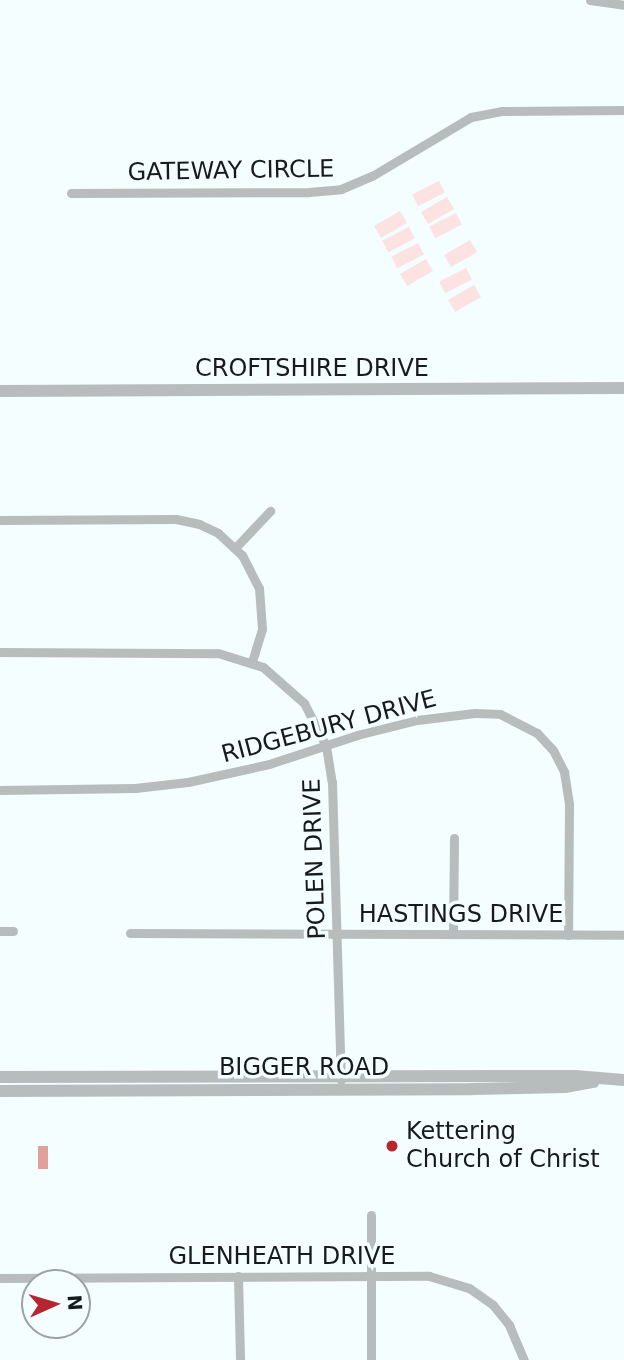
<!DOCTYPE html>
<style>
body{margin:0}
#map{position:relative;width:624px;height:1360px;overflow:hidden;background:#f4fdff;font-family:"DejaVu Sans",sans-serif}
div>[style]{position:absolute}
.green>*{inset:0;background:#fce2e0;transform-origin:0 0}
.water>*{inset:0;background:#e0a09c;transform-origin:0 0}
.minor>*{height:9px;margin:-4.5px;padding:0 4.5px;transform-origin:4.5px;border-radius:4.5px;background:#b7bcbd}
.tertiary>*{height:12px;margin:-6px;padding:0 6px;transform-origin:6px;border-radius:6px;background:#b7bcbd}
.dots>*{width:19px;height:19px;translate:-50% -50%;box-sizing:border-box;border:4px solid #f4fdff;border-radius:50%}
span{translate:-50% -50%;white-space:nowrap;text-align:center;line-height:1.15;-webkit-text-stroke:7px #f4fdff;paint-order:stroke}
.street-label{font-size:24px;color:#181b1c}
.poi-label{font-size:24px;color:#181b1c}
.left{translate:0 -50%;text-align:left}
.north{position:absolute;left:21px;top:1269px;width:70px;height:70px;box-sizing:border-box;background:#f4fdff;border:2px solid #9ca3a4;border-radius:50%;rotate:86deg;font-size:19px;font-weight:700;line-height:28px;text-align:center;color:#181b1c}
.north::after{content:'';display:block;margin:auto;width:24px;height:32px;background:#b7262f;clip-path:polygon(50% 0,100% 100%,50% 72%,0 100%)}
</style>
<div id="map">
<div class="green">
<div style="left:439px;top:181px;width:13px;height:30px;rotate:63deg"></div>
<div style="left:447px;top:197px;width:14px;height:30px;rotate:60deg"></div>
<div style="left:400px;top:211px;width:14px;height:30px;rotate:60deg"></div>
<div style="left:456px;top:213px;width:13px;height:30px;rotate:63deg"></div>
<div style="left:409px;top:227px;width:13px;height:30px;rotate:63deg"></div>
<div style="left:470px;top:240px;width:14px;height:30px;rotate:60deg"></div>
<div style="left:418px;top:243px;width:13px;height:30px;rotate:63deg"></div>
<div style="left:426px;top:259px;width:14px;height:30px;rotate:60deg"></div>
<div style="left:466px;top:268px;width:13px;height:30px;rotate:63deg"></div>
<div style="left:474px;top:285px;width:14px;height:30px;rotate:60deg"></div>
</div>
<div class="water">
<div style="left:38px;top:1146px;width:10px;height:23px"></div>
</div>
<div class="minor">
<div style="left:590px;top:0;width:34px;rotate:8deg"></div>
<div style="left:71px;top:193px;width:238px;rotate:-0.2deg"></div>
<div style="left:309px;top:192px;width:32px;rotate:-5deg"></div>
<div style="left:341px;top:189px;width:34px;rotate:-23deg"></div>
<div style="left:372px;top:176px;width:115px;rotate:-30.8deg"></div>
<div style="left:471px;top:117px;width:32px;rotate:-11deg"></div>
<div style="left:502px;top:111px;width:122px;rotate:-0.5deg"></div>
<div style="left:0;top:520px;width:176px;rotate:-0.3deg"></div>
<div style="left:176px;top:519px;width:24px;rotate:12deg"></div>
<div style="left:199px;top:524px;width:21px;rotate:25deg"></div>
<div style="left:218px;top:533px;width:33px;rotate:43deg"></div>
<div style="left:242px;top:555px;width:37px;rotate:63deg"></div>
<div style="left:259px;top:588px;width:41px;rotate:85.8deg"></div>
<div style="left:262px;top:629px;width:34px;rotate:107deg"></div>
<div style="left:236px;top:547px;width:50px;rotate:-46.6deg"></div>
<div style="left:0;top:652px;width:218px;rotate:0.3deg"></div>
<div style="left:218px;top:653px;width:47px;rotate:17.3deg"></div>
<div style="left:263px;top:667px;width:55px;rotate:41.3deg"></div>
<div style="left:304px;top:703px;width:48px;rotate:62.9deg"></div>
<div style="left:326px;top:746px;width:36px;rotate:81deg"></div>
<div style="left:332px;top:782px;width:298px;rotate:88.3deg"></div>
<div style="left:0;top:790px;width:135px;rotate:-0.8deg"></div>
<div style="left:135px;top:788px;width:53px;rotate:-6.5deg"></div>
<div style="left:188px;top:782px;width:83px;rotate:-12.5deg"></div>
<div style="left:269px;top:764px;width:93px;rotate:-18.2deg"></div>
<div style="left:357px;top:735px;width:62px;rotate:-14deg"></div>
<div style="left:417px;top:720px;width:58px;rotate:-6.9deg"></div>
<div style="left:475px;top:713px;width:25px;rotate:2deg"></div>
<div style="left:500px;top:714px;width:42px;rotate:27.2deg"></div>
<div style="left:537px;top:733px;width:23px;rotate:47deg"></div>
<div style="left:553px;top:750px;width:25px;rotate:63deg"></div>
<div style="left:564px;top:772px;width:32px;rotate:81deg"></div>
<div style="left:569px;top:804px;width:131px;rotate:90.4deg"></div>
<div style="left:0;top:931px;width:13px"></div>
<div style="left:130px;top:933px;width:494px;rotate:0.2deg"></div>
<div style="left:453px;top:934px;width:96px;rotate:-89.4deg"></div>
<div style="left:371px;top:1215px;width:145px;rotate:90deg"></div>
<div style="left:238px;top:1276px;width:84px;rotate:88.6deg"></div>
<div style="left:0;top:1278px;width:429px;rotate:-0.3deg"></div>
<div style="left:429px;top:1276px;width:42px;rotate:16.7deg"></div>
<div style="left:469px;top:1288px;width:29px;rotate:35deg"></div>
<div style="left:493px;top:1305px;width:26px;rotate:51deg"></div>
<div style="left:509px;top:1325px;width:38px;rotate:67deg"></div>
</div>
<div class="tertiary">
<div style="left:0;top:391px;width:624px;rotate:-0.28deg"></div>
<div style="left:0;top:1077px;width:575px;rotate:-0.1deg"></div>
<div style="left:575px;top:1076px;width:49px;rotate:4.7deg"></div>
<div style="left:0;top:1091px;width:472px;rotate:-0.2deg"></div>
<div style="left:472px;top:1089px;width:93px;rotate:-1.2deg"></div>
<div style="left:565px;top:1087px;width:29px;rotate:-10deg"></div>
</div>
<div class="dots">
<div style="left:392px;top:1146px;background:#b7262f"></div>
</div>
<div class="street-label">
<span style="left:231px;top:171px;rotate:-1deg">GATEWAY CIRCLE</span>
<span style="left:312px;top:369px">CROFTSHIRE DRIVE</span>
<span style="left:329px;top:727px;rotate:-15deg">RIDGEBURY DRIVE</span>
<span style="left:315px;top:859px;rotate:-92deg">POLEN DRIVE</span>
<span style="left:461px;top:915px">HASTINGS DRIVE</span>
<span style="left:304px;top:1068px">BIGGER ROAD</span>
<span style="left:282px;top:1257px">GLENHEATH DRIVE</span>
</div>
<div class="poi-label">
<span class="left" style="left:406px;top:1146px">Kettering<br>Church of Christ</span>
</div>
<div class="north">N</div>
</div>
